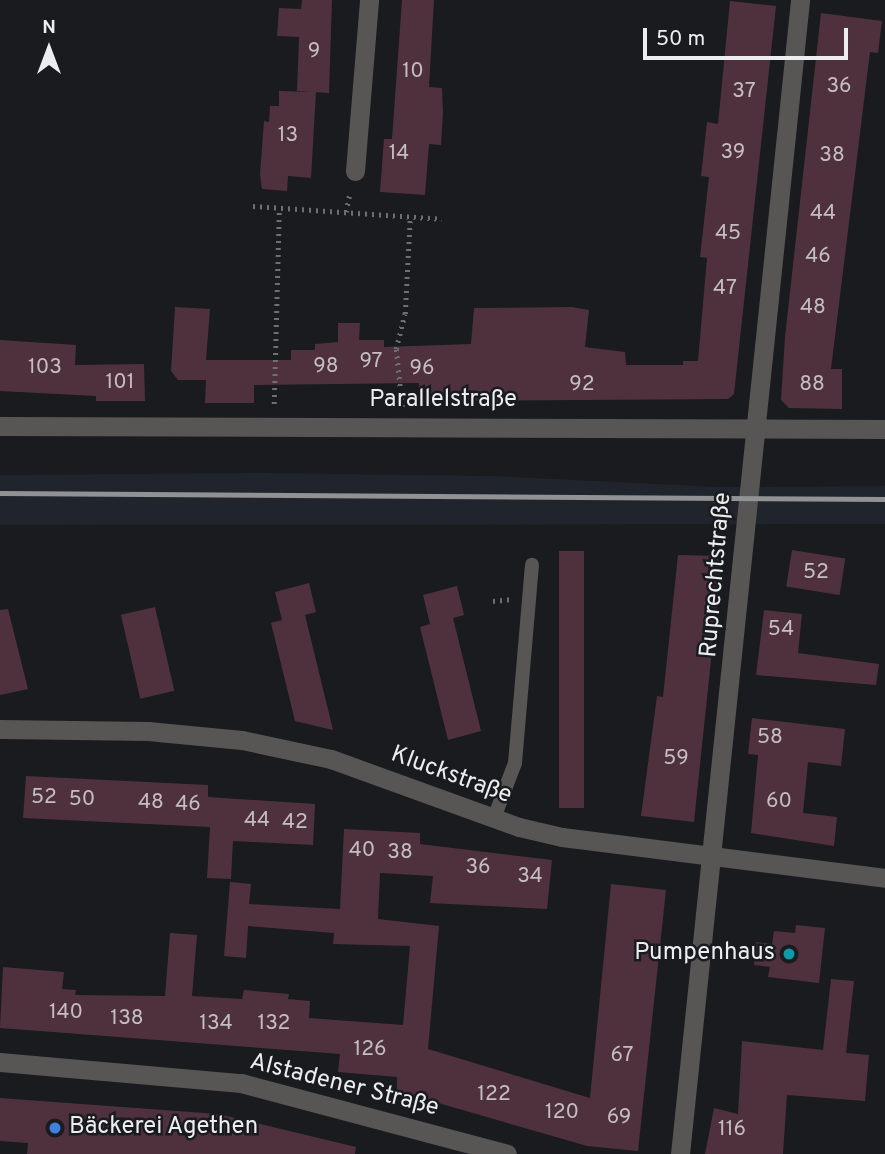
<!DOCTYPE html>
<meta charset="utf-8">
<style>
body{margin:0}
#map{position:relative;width:885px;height:1154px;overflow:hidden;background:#191b1e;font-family:Overpass,sans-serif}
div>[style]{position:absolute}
.built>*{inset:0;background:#20242c}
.building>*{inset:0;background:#4f313d;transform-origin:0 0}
.path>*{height:4.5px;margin-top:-2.25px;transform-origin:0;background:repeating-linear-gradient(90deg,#6d6f72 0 2px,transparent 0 7px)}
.service>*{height:14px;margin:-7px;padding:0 7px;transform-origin:7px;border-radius:7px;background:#585555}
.minor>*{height:19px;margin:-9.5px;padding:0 9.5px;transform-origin:9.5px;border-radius:9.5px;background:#585555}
.tertiary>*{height:19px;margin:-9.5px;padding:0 9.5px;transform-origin:9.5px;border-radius:9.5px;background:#585555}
.rail>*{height:5px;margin:-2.5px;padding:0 2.5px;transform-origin:2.5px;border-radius:2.5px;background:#909294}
.dots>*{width:19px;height:19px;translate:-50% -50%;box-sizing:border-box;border:4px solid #191b1e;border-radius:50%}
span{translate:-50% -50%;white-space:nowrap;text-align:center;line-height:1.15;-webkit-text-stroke:5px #191b1e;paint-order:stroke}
.number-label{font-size:21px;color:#c4bec2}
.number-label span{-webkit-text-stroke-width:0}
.street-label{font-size:24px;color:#ebedef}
.poi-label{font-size:24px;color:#ebedef}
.right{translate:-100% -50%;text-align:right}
.left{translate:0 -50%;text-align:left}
.north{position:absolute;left:14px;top:14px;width:70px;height:70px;-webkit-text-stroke:5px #191b1e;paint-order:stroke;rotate:0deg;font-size:19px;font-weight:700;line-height:28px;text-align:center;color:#ebedef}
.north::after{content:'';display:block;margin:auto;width:24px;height:32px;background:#ebedef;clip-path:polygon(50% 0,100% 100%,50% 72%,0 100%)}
.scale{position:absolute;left:643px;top:28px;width:205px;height:32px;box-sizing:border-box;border:4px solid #ebedef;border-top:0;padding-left:9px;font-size:21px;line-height:24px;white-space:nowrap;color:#ebedef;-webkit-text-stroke:5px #191b1e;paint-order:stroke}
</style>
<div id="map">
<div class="built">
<div style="clip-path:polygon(263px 473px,495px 476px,718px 487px,885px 486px,885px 524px,0 525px,0 475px)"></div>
</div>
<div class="building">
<div style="clip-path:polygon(302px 0,332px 0,329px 93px,297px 91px,299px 37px,277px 36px,279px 8px,301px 9px)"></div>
<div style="clip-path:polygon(402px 0,434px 0,429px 87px,442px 88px,443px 112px,441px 145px,429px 144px,425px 195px,380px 192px,384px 139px,392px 139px)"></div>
<div style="clip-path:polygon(730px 1px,776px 6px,734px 394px,728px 399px,418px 401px,419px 383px,254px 385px,254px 403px,205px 403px,206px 380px,178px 380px,171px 371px,175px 307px,210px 309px,206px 360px,291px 360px,291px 350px,315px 350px,315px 344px,338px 342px,338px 323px,360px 323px,359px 340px,384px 340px,384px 347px,471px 344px,474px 308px,572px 307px,589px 310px,585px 347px,625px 352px,626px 365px,683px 365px,683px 361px,698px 361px,707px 258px,700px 257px,709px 177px,701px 176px,707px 122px,718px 124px)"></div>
<div style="clip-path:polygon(821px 13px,882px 21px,878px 53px,870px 52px,831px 369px,842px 369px,842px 409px,789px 408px,781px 400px,785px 337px)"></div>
<div style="clip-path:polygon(279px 91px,316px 92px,311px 178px,288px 176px,287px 191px,262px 189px,260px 174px,264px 121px,269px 122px,270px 106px,279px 106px)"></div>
<div style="clip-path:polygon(0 340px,76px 345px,75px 365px,144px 364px,145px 401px,96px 401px,96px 396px,0 391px)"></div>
<div style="left:792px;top:550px;width:54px;height:37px;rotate:9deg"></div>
<div style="left:559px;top:551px;width:25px;height:257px"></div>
<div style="clip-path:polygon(678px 555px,722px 556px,694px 822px,641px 816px,657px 696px,663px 697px)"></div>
<div style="clip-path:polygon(309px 583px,316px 612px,305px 615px,333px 730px,295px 721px,271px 623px,282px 620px,275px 592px)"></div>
<div style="clip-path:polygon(457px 586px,464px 615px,453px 618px,481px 731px,448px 740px,420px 627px,430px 624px,423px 595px)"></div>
<div style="left:155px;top:607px;width:86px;height:35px;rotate:77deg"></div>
<div style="clip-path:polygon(8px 609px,28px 689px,0 695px,0 610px)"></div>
<div style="clip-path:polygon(764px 610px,802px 614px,798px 653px,879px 664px,876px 685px,756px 675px)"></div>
<div style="clip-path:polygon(752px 718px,845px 729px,841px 766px,808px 762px,803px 813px,837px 817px,834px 846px,751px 833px,758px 755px,748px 754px)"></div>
<div style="clip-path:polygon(26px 776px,208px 785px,208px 797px,315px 804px,313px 845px,233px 841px,231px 879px,207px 878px,210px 827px,23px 818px)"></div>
<div style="clip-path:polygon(344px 829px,420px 833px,420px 844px,552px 860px,547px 909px,430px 903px,433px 876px,380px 873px,378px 919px,439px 926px,428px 1049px,590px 1098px,611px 884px,666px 890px,638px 1151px,587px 1146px,397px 1091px,397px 1077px,338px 1072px,340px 1054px,0 1028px,3px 967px,64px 972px,62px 989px,76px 990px,75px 995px,165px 996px,170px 933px,197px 935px,192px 996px,242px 999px,244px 990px,289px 994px,288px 999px,310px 1001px,309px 1018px,403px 1025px,410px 946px,333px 944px,334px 933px,248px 926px,246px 958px,224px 956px,230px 882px,251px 884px,249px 904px,340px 909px)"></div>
<div style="clip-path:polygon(796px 925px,825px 928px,819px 983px,768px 977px,770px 967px,754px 965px,756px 942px,772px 944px,774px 931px,795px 933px)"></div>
<div style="clip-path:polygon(831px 979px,854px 981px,846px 1053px,869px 1055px,865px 1101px,787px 1095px,783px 1154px,705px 1154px,714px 1108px,738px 1114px,742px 1041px,823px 1050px)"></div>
<div style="clip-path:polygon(0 1098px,218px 1114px,356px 1147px,355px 1154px,27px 1154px,28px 1143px,0 1141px)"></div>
</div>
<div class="path">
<div style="left:253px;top:206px;width:189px;rotate:3.9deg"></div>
<div style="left:346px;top:212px;width:20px;rotate:-79deg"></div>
<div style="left:274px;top:404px;width:196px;rotate:-88.5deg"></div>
<div style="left:402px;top:407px;width:58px;rotate:-95.9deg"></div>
<div style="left:396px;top:349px;width:36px;rotate:-76deg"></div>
<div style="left:405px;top:314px;width:97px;rotate:-87deg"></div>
<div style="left:493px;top:601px;width:18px;rotate:-6deg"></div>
</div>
<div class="service">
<div style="left:494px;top:818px;width:59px;rotate:-69.1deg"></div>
<div style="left:515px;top:763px;width:199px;rotate:-85.1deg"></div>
</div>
<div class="minor">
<div style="left:355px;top:171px;width:172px;rotate:-85.3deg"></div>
<div style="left:0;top:426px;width:885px;rotate:0.19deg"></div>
<div style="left:0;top:729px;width:148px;rotate:0.8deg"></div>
<div style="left:148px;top:731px;width:94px;rotate:5.5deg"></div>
<div style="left:242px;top:740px;width:91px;rotate:12.1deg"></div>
<div style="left:331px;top:759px;width:200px;rotate:19.9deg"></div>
<div style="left:519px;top:827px;width:44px;rotate:13.1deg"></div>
<div style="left:562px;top:837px;width:326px;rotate:7.2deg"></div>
<div style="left:680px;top:1154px;width:1160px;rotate:-84.06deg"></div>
</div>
<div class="tertiary">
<div style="left:0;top:1062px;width:242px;rotate:5deg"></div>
<div style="left:241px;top:1083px;width:275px;rotate:14.9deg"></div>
</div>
<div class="rail">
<div style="left:0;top:493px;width:885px;rotate:0.39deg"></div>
</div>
<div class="dots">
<div style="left:789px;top:954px;background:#0f9aa8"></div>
<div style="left:55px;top:1128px;background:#3f7fe0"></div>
</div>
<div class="number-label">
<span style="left:314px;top:52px">9</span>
<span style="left:413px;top:72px">10</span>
<span style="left:839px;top:87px">36</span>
<span style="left:744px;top:92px">37</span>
<span style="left:288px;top:136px">13</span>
<span style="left:733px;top:153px">39</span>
<span style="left:399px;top:154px">14</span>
<span style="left:832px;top:156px">38</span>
<span style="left:823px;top:214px">44</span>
<span style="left:728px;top:234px">45</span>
<span style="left:818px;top:257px">46</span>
<span style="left:725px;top:289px">47</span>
<span style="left:813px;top:308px">48</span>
<span style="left:371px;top:362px">97</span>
<span style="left:326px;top:367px">98</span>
<span style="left:45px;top:368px">103</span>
<span style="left:422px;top:369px">96</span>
<span style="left:120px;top:383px">101</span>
<span style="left:582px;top:385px">92</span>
<span style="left:812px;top:385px">88</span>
<span style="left:816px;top:573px">52</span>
<span style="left:781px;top:630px">54</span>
<span style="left:770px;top:738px">58</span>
<span style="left:676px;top:759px">59</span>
<span style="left:44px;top:798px">52</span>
<span style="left:82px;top:800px">50</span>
<span style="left:779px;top:802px">60</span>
<span style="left:151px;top:803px">48</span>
<span style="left:188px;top:805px">46</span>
<span style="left:257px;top:821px">44</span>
<span style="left:295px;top:823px">42</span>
<span style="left:362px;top:851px">40</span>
<span style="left:400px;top:853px">38</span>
<span style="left:478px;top:868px">36</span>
<span style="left:530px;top:877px">34</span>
<span style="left:66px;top:1013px">140</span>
<span style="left:127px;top:1019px">138</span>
<span style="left:216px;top:1024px">134</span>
<span style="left:274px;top:1024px">132</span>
<span style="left:370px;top:1050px">126</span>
<span style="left:622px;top:1056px">67</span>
<span style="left:494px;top:1095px">122</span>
<span style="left:562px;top:1113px">120</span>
<span style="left:619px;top:1118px">69</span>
<span style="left:732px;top:1130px">116</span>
</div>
<div class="street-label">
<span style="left:443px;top:401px">Parallelstraße</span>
<span style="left:717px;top:575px;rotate:-85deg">Ruprechtstraße</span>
<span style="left:451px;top:776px;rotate:20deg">Kluckstraße</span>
<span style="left:344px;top:1086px;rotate:14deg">Alstadener Straße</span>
</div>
<div class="poi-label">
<span class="right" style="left:775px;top:954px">Pumpenhaus</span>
<span class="left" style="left:69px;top:1128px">Bäckerei Agethen</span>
</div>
<div class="north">N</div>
<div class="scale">50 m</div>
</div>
